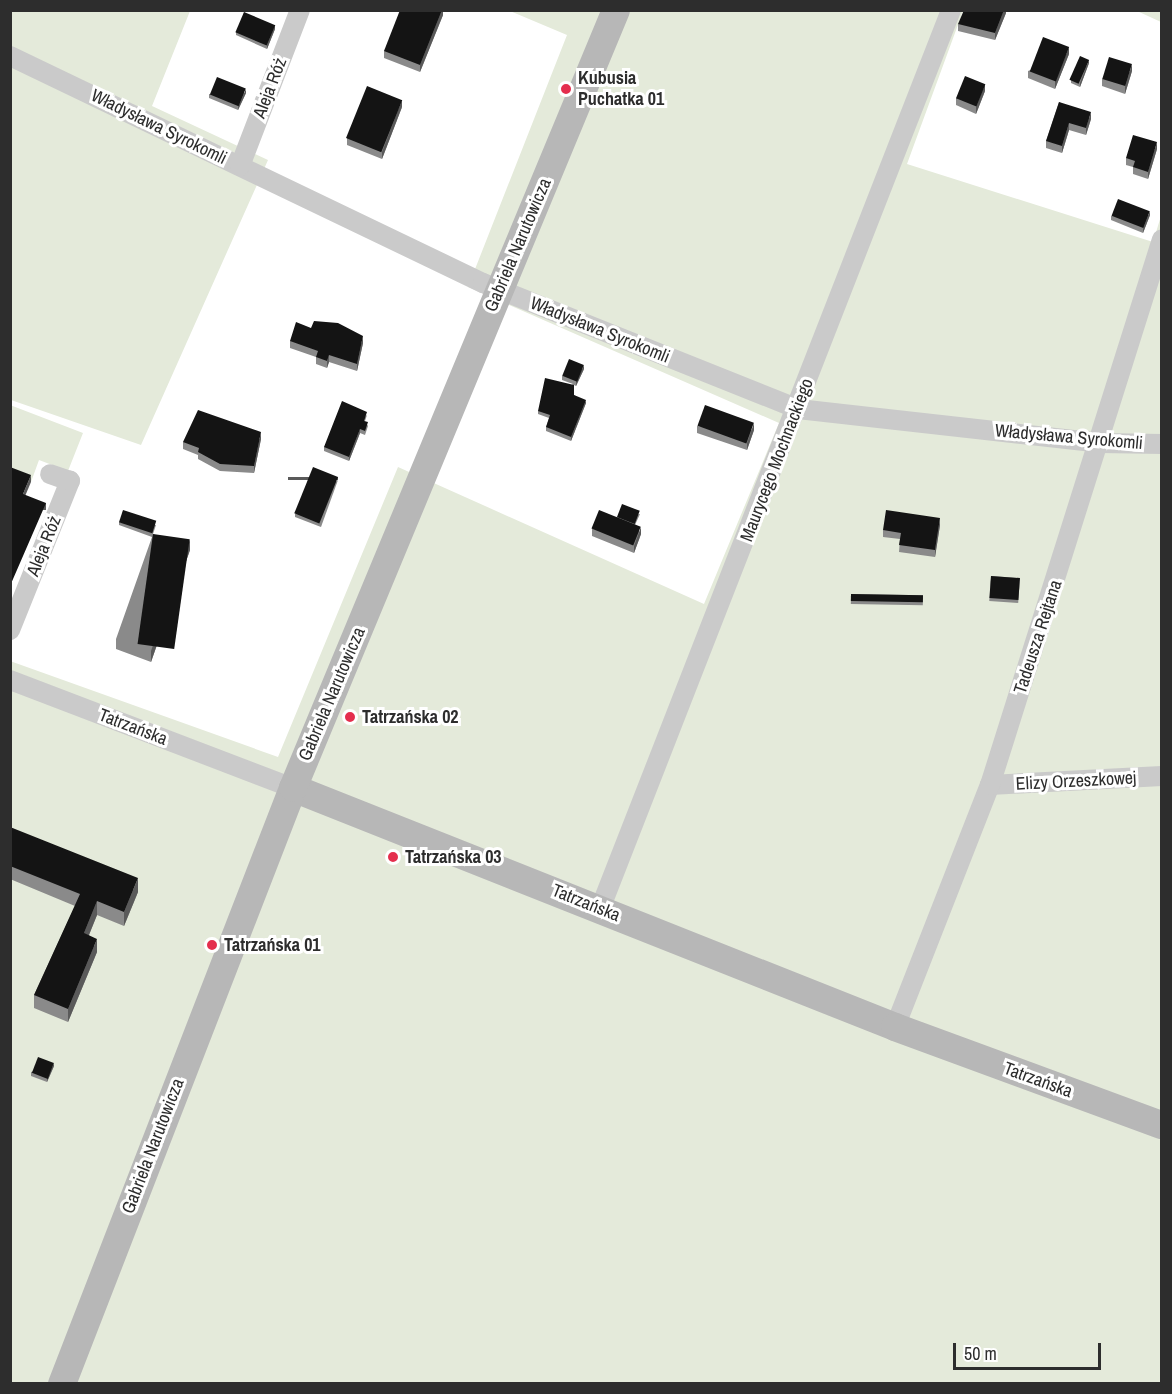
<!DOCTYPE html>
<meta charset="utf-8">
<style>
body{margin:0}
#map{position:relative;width:1172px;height:1394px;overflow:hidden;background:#fff;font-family:"Archivo Narrow",sans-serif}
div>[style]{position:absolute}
.green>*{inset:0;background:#e4eada}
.street>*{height:20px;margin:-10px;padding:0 10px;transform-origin:10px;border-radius:10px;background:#cacaca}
.secondary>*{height:28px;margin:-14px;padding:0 14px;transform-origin:14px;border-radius:14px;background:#b7b7b7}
.wall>*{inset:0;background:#8a8a8a;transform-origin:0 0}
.shaded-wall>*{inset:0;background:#5a5a5a;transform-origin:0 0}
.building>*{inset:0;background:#141414;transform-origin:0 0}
.dots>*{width:16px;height:16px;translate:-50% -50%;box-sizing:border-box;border:3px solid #fff;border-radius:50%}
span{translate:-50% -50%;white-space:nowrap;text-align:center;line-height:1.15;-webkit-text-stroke:6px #fff;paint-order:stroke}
.poi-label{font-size:18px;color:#2d2d2d;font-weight:700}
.left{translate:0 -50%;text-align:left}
.street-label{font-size:18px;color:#2d2d2d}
.frame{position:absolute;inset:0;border:12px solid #2d2d2d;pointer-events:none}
.scale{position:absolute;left:953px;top:1343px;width:148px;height:27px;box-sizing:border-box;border:3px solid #2d2d2d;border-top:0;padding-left:8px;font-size:18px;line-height:21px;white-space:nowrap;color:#2d2d2d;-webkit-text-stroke:4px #fff;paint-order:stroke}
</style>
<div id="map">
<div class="green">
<div style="clip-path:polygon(11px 11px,190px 11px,152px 106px,268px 160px,141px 445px,11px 400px)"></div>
<div style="clip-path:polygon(510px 11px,963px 11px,907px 164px,1153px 242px,1161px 216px,1161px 1383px,11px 1383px,10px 661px,278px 757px,398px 467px,704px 604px,779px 423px,468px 287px,567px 35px)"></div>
<div style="clip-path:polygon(1137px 11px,1161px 11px,1161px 22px)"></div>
<div style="clip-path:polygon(10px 405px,83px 433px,68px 471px,39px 460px,31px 482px,11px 474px)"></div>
</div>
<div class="street">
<div style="left:10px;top:56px;width:525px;rotate:25.64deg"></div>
<div style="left:483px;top:283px;width:339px;rotate:21.8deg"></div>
<div style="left:798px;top:409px;width:304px;rotate:6.4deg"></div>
<div style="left:1100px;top:443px;width:62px;rotate:0.9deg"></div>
<div style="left:240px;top:166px;width:167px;rotate:-69deg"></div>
<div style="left:10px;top:630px;width:161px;rotate:-68.1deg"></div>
<div style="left:70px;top:481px;width:21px;rotate:-161deg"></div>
<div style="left:10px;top:680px;width:303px;rotate:20.9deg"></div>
<div style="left:990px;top:785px;width:172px;rotate:-3deg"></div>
<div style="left:600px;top:909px;width:965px;rotate:-68.67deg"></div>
<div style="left:895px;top:1027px;width:260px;rotate:-68.6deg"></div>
<div style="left:990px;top:785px;width:572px;rotate:-72.51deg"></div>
</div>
<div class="secondary">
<div style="left:293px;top:788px;width:648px;rotate:21.65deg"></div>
<div style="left:895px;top:1027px;width:284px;rotate:20.2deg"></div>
<div style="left:62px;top:1384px;width:639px;rotate:-68.81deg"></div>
<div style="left:293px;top:788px;width:842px;rotate:-67.45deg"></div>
</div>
<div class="wall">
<div style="clip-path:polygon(443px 10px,443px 15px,420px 72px,384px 58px,384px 51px)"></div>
<div style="clip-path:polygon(1006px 10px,1006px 13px,995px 40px,958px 31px,958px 24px)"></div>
<div style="clip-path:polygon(275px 29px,267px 49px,236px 35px,236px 32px)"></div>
<div style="clip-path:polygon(1069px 54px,1055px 89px,1028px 78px,1028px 71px)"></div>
<div style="clip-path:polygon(1089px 63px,1080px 87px,1071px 83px,1071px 80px)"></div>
<div style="clip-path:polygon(1132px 71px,1125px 94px,1102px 86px,1102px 79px)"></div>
<div style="clip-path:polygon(985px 91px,976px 114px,956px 105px,956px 98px)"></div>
<div style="clip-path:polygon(246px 93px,238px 110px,209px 98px,209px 94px)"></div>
<div style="clip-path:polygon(1059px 102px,1091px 119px,1086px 135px,1069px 130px,1062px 153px,1046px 148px,1046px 141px)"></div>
<div style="clip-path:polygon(402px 107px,382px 159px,347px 145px,347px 138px)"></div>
<div style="clip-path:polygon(1157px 149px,1148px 179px,1133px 174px,1133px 167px,1126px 165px,1126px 158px)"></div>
<div style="clip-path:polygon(1150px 215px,1143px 233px,1111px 220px,1111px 216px)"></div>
<div style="clip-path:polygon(311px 328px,363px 343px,357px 371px,329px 362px,327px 368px,316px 364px,316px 357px,290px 348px,290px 341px)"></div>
<div style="clip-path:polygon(584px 369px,576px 386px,574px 385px,574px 395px,586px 403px,571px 441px,546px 431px,546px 427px,549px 418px,538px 414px,538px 411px,573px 384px,562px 380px,562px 376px)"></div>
<div style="clip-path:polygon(367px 415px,365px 421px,368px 426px,365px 435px,360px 433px,349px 461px,324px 451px,324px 447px)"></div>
<div style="clip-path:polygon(697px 426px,754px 430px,747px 450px,697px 433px)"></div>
<div style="clip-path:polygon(261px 439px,254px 473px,220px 471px,198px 459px,198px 455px,183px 449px,183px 442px)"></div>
<div style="clip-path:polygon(338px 480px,321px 527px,295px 517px,295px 514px)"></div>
<div style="clip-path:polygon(640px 514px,635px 525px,641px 534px,634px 553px,592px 536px,592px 529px,616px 517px)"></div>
<div style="clip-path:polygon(119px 522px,156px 525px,153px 534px,190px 550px,151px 662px,116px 649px,116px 639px,152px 537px,119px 525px)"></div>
<div style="clip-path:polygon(940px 525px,935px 557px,899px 552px,900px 539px,883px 537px,883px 530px)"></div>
<div style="left:991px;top:576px;width:29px;height:25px;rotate:4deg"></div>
<div style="left:851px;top:594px;width:72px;height:10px;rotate:1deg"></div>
<div style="clip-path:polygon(10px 827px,138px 892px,124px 926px,97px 915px,89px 935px,97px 952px,68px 1022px,34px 1008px,34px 995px,75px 906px,10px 879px)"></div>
<div style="clip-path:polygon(54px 1066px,47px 1082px,31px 1076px,31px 1072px)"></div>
</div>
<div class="shaded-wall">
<div style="clip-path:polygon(442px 10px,443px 10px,443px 15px,420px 72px,420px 65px)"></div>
<div style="clip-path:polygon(1004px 10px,1006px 10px,1006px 13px,995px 40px,995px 33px)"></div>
<div style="clip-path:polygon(275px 25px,275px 29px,267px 49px,267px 45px)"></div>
<div style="clip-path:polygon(1069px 47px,1069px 54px,1055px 89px,1055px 82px)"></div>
<div style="clip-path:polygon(1089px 60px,1089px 63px,1080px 87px,1080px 83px)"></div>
<div style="clip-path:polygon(1132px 64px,1132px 71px,1125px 94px,1125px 87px)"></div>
<div style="clip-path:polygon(985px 84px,985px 91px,976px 114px,976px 107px)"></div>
<div style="clip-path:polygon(246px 89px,246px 93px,238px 110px,238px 107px)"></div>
<div style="clip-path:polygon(402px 100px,402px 107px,382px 159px,382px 152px)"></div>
<div style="clip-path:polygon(1091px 112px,1091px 119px,1086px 135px,1086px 128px)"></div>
<div style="clip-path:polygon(1069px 123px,1069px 130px,1062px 153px,1062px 146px)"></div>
<div style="clip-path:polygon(1157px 142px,1157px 149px,1148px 179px,1148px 172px)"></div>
<div style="clip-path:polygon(1150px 211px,1150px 215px,1143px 233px,1143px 229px)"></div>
<div style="clip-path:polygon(363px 336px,363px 343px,357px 371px,357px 364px)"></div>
<div style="clip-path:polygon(329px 355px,329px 362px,327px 368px,327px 361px)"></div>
<div style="clip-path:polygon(584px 365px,584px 369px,576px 386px,576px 382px)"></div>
<div style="clip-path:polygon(586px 400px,586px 403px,571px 441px,571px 437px)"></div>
<div style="clip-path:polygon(754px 423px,754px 430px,747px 450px,747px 443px)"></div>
<div style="clip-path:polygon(360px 429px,360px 433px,349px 461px,349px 457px)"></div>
<div style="clip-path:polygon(261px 432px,261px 439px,254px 473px,254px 466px)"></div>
<div style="clip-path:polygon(31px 475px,31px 482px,23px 501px,23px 494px)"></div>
<div style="left:338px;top:477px;width:3px;height:50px;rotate:90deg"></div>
<div style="left:46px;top:503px;width:7px;height:90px;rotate:90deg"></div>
<div style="clip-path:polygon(940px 518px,940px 525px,935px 557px,935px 550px)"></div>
<div style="clip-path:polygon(641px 527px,641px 534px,634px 553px,634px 546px)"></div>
<div style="clip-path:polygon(190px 539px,190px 550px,151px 662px,151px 651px)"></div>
<div style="clip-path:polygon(138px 878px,138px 892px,124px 926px,124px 912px)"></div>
<div style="clip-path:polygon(97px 901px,97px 915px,84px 947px,84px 933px)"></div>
<div style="clip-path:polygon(97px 939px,97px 952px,68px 1022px,68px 1009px)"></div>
<div style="clip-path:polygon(54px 1063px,54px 1066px,47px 1082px,47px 1079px)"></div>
</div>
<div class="building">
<div style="clip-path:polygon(400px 10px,442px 10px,420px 65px,384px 51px)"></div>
<div style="clip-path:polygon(964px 10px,1004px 10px,995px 33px,958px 24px)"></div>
<div style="left:244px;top:12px;width:34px;height:22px;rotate:23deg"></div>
<div style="left:1043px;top:37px;width:28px;height:37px;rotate:21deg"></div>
<div style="left:1080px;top:56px;width:10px;height:26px;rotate:24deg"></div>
<div style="left:1109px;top:57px;width:24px;height:23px;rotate:17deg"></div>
<div style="left:965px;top:76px;width:22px;height:24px;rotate:22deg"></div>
<div style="left:217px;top:77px;width:31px;height:19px;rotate:22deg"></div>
<div style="left:367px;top:86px;width:38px;height:56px;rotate:22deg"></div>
<div style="clip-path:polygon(1059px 102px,1091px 112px,1086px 128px,1069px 123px,1062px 146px,1046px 141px)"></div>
<div style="clip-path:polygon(1133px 135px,1157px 142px,1148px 172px,1133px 167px,1135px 161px,1126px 158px)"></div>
<div style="left:1118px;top:199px;width:34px;height:18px;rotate:21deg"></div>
<div style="clip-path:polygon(314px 321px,338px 323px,363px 336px,357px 364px,329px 355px,327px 361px,316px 357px,318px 351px,290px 341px,296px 322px,311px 328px)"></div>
<div style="left:569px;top:359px;width:16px;height:18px;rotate:22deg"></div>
<div style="clip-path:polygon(545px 378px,574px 385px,574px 395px,586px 400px,571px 437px,546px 427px,550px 415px,538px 411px)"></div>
<div style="clip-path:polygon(342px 401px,367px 412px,364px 421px,368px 422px,365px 431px,360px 429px,349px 457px,324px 447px)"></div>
<div style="left:705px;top:405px;width:52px;height:22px;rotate:20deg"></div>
<div style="clip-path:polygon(198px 410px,261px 432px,254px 466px,220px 464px,198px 452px,199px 448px,183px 442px)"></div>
<div style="clip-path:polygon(10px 467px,31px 475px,23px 494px,46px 503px,10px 586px)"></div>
<div style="left:313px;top:467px;width:27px;height:50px;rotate:22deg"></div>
<div style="left:622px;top:504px;width:19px;height:14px;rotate:21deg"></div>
<div style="left:123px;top:510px;width:35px;height:13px;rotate:18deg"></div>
<div style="left:599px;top:510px;width:45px;height:20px;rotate:22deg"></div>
<div style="clip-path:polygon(886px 510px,940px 518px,935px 550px,899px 545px,901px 533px,883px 530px)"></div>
<div style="left:153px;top:534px;width:37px;height:111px;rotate:8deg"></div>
<div style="left:991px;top:576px;width:29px;height:22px;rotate:4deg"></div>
<div style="left:851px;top:594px;width:72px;height:7px;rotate:1deg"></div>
<div style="clip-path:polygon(10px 827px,138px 878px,124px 912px,97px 901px,84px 933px,97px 939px,68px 1009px,34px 995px,80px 894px,10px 866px)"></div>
<div style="left:38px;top:1057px;width:17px;height:17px;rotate:21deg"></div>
</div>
<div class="dots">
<div style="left:566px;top:89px;background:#e42e4d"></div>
<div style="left:350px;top:717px;background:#e42e4d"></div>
<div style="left:393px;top:857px;background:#e42e4d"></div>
<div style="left:212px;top:945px;background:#e42e4d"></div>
</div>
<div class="poi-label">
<span class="left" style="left:578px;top:89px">Kubusia<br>Puchatka 01</span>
<span class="left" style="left:362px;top:717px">Tatrzańska 02</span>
<span class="left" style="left:405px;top:857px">Tatrzańska 03</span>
<span class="left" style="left:224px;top:945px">Tatrzańska 01</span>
</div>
<div class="street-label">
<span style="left:270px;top:88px;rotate:-69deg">Aleja Róż</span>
<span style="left:159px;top:127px;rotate:26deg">Władysława Syrokomli</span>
<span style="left:518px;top:245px;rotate:-67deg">Gabriela Narutowicza</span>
<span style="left:600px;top:330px;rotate:22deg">Władysława Syrokomli</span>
<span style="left:1069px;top:437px;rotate:5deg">Władysława Syrokomli</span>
<span style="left:777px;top:460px;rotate:-69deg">Maurycego Mochnackiego</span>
<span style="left:44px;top:546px;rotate:-68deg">Aleja Róż</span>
<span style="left:1038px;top:637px;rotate:-72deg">Tadeusza Rejtana</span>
<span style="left:332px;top:694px;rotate:-67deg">Gabriela Narutowicza</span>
<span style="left:133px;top:727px;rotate:21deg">Tatrzańska</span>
<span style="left:1076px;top:781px;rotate:-3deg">Elizy Orzeszkowej</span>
<span style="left:586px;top:903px;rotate:22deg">Tatrzańska</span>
<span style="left:1038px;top:1080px;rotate:20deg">Tatrzańska</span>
<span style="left:153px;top:1146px;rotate:-69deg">Gabriela Narutowicza</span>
</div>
<div class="frame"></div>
<div class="scale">50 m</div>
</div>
